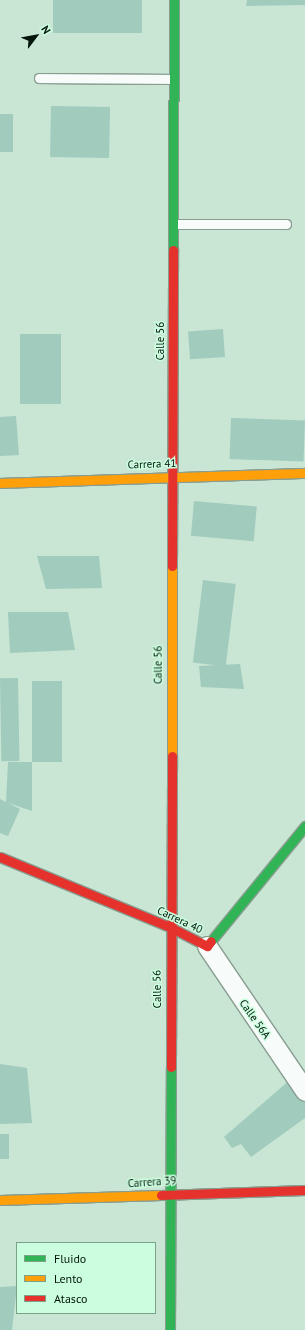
<!DOCTYPE html>
<style>
body{margin:0}
#map{position:relative;width:305px;height:1330px;overflow:hidden;background:#c9e5d4;font-family:"PT Sans",sans-serif}
div>[style]{position:absolute}
.building>*{inset:0;background:#a0cbbd;transform-origin:0 0}
.roads{filter:drop-shadow(1px 0 #889d90) drop-shadow(-1px 0 #889d90) drop-shadow(0 1px #889d90) drop-shadow(0 -1px #889d90)}
.lane>*{height:9px;margin:-4.5px;padding:0 4.5px;transform-origin:4.5px;border-radius:4.5px;background:#f7fbf9}
.street>*{height:19px;margin:-9.5px;padding:0 9.5px;transform-origin:9.5px;border-radius:9.5px;background:#f7fbf9}
.fast>*{height:9px;margin:-4.5px;padding:0 4.5px;transform-origin:4.5px;border-radius:4.5px;background:#30b455}
.slow>*{height:9px;margin:-4.5px;padding:0 4.5px;transform-origin:4.5px;border-radius:4.5px;background:#ff9f0a}
.jam>*{height:9px;margin:-4.5px;padding:0 4.5px;transform-origin:4.5px;border-radius:4.5px;background:#e5322d}
span{translate:-50% -50%;white-space:nowrap;text-align:center;line-height:1.15;-webkit-text-stroke:3px #cbfedf;paint-order:stroke}
.street-label{font-size:11px;color:#03150b}
.legend{position:absolute;left:16px;top:1242px;width:140px;height:72px;box-sizing:border-box;background:#cbfedf;border:1px solid #7ba18a;margin:0;padding:5px 7px;list-style:none;font-size:12px;color:#03150b}
.legend li{display:flex;align-items:center;gap:8px;height:20px}
.legend b{width:20px;border:1px solid #7ba18a}
.north{position:absolute;left:16px;top:16px;width:40px;height:40px;-webkit-text-stroke:3px #cbfedf;paint-order:stroke;rotate:58deg;font-size:11px;font-weight:700;line-height:16px;text-align:center;color:#03150b}
.north::after{content:'';display:block;margin:auto;width:14px;height:18px;background:#03150b;clip-path:polygon(50% 0,100% 100%,50% 72%,0 100%)}
</style>
<div id="map">
<div class="building">
<div style="left:53px;top:0;width:89px;height:33px"></div>
<div style="clip-path:polygon(247px 0,305px 0,305px 5px,246px 6px)"></div>
<div style="left:51px;top:106px;width:59px;height:51px;rotate:1deg"></div>
<div style="left:0;top:114px;width:13px;height:38px"></div>
<div style="left:223px;top:329px;width:28px;height:35px;rotate:86deg"></div>
<div style="left:20px;top:334px;width:41px;height:70px"></div>
<div style="clip-path:polygon(16px 416px,19px 455px,0 456px,0 417px)"></div>
<div style="left:231px;top:418px;width:74px;height:41px;rotate:2deg"></div>
<div style="left:194px;top:501px;width:63px;height:35px;rotate:5deg"></div>
<div style="clip-path:polygon(37px 556px,99px 556px,102px 588px,46px 589px)"></div>
<div style="left:203px;top:580px;width:33px;height:83px;rotate:7deg"></div>
<div style="clip-path:polygon(8px 612px,68px 612px,75px 650px,10px 653px)"></div>
<div style="clip-path:polygon(240px 664px,244px 689px,201px 687px,199px 666px)"></div>
<div style="left:18px;top:678px;width:83px;height:18px;rotate:89deg"></div>
<div style="left:32px;top:681px;width:30px;height:81px"></div>
<div style="clip-path:polygon(8px 762px,32px 762px,32px 811px,8px 803px,20px 809px,8px 836px,0 833px,0 799px,6px 802px)"></div>
<div style="clip-path:polygon(0 1064px,27px 1068px,32px 1123px,0 1124px)"></div>
<div style="clip-path:polygon(292px 1078px,305px 1097px,305px 1118px,251px 1157px,241px 1144px,232px 1148px,224px 1137px)"></div>
<div style="left:0;top:1134px;width:9px;height:25px"></div>
<div style="clip-path:polygon(17px 1286px,12px 1330px,0 1330px,0 1287px)"></div>
</div>
<div class="roads">
<div class="lane">
<div style="left:39px;top:78px;width:135px;rotate:0.4deg"></div>
<div style="left:173px;top:224px;width:113px"></div>
</div>
<div class="street">
<div style="left:207px;top:946px;width:175px;rotate:55.9deg"></div>
</div>
<div class="fast">
<div style="left:173px;top:250px;width:250px;rotate:-89.8deg"></div>
<div style="left:211px;top:941px;width:149px;rotate:-50.7deg"></div>
<div style="left:170px;top:1330px;width:263px;rotate:-89.8deg"></div>
</div>
<div class="slow">
<div style="left:0;top:483px;width:305px;rotate:-1.9deg"></div>
<div style="left:172px;top:756px;width:190px;rotate:-90deg"></div>
<div style="left:0;top:1200px;width:161px;rotate:-1.8deg"></div>
</div>
<div class="jam">
<div style="left:172px;top:566px;width:316px;rotate:-89.8deg"></div>
<div style="left:0;top:857px;width:184px;rotate:22.4deg"></div>
<div style="left:170px;top:927px;width:42px;rotate:27.2deg"></div>
<div style="left:207px;top:946px;width:6px;rotate:-51deg"></div>
<div style="left:171px;top:1067px;width:311px;rotate:-89.8deg"></div>
<div style="left:161px;top:1195px;width:144px;rotate:-2deg"></div>
</div>
</div>
<div class="street-label">
<span style="left:160px;top:341px;rotate:-90deg">Calle 56</span>
<span style="left:152px;top:464px;rotate:-2deg">Carrera 41</span>
<span style="left:158px;top:665px;rotate:-90deg">Calle 56</span>
<span style="left:180px;top:920px;rotate:25deg">Carrera 40</span>
<span style="left:157px;top:989px;rotate:-91deg">Calle 56</span>
<span style="left:255px;top:1019px;rotate:55deg">Calle 56A</span>
<span style="left:152px;top:1182px;rotate:-4deg">Carrera 39</span>
</div>
<ul class="legend">
<li><b style="height:5px;background:#30b455"></b>Fluido</li>
<li><b style="height:5px;background:#ff9f0a"></b>Lento</li>
<li><b style="height:5px;background:#e5322d"></b>Atasco</li>
</ul>
<div class="north">N</div>
</div>
